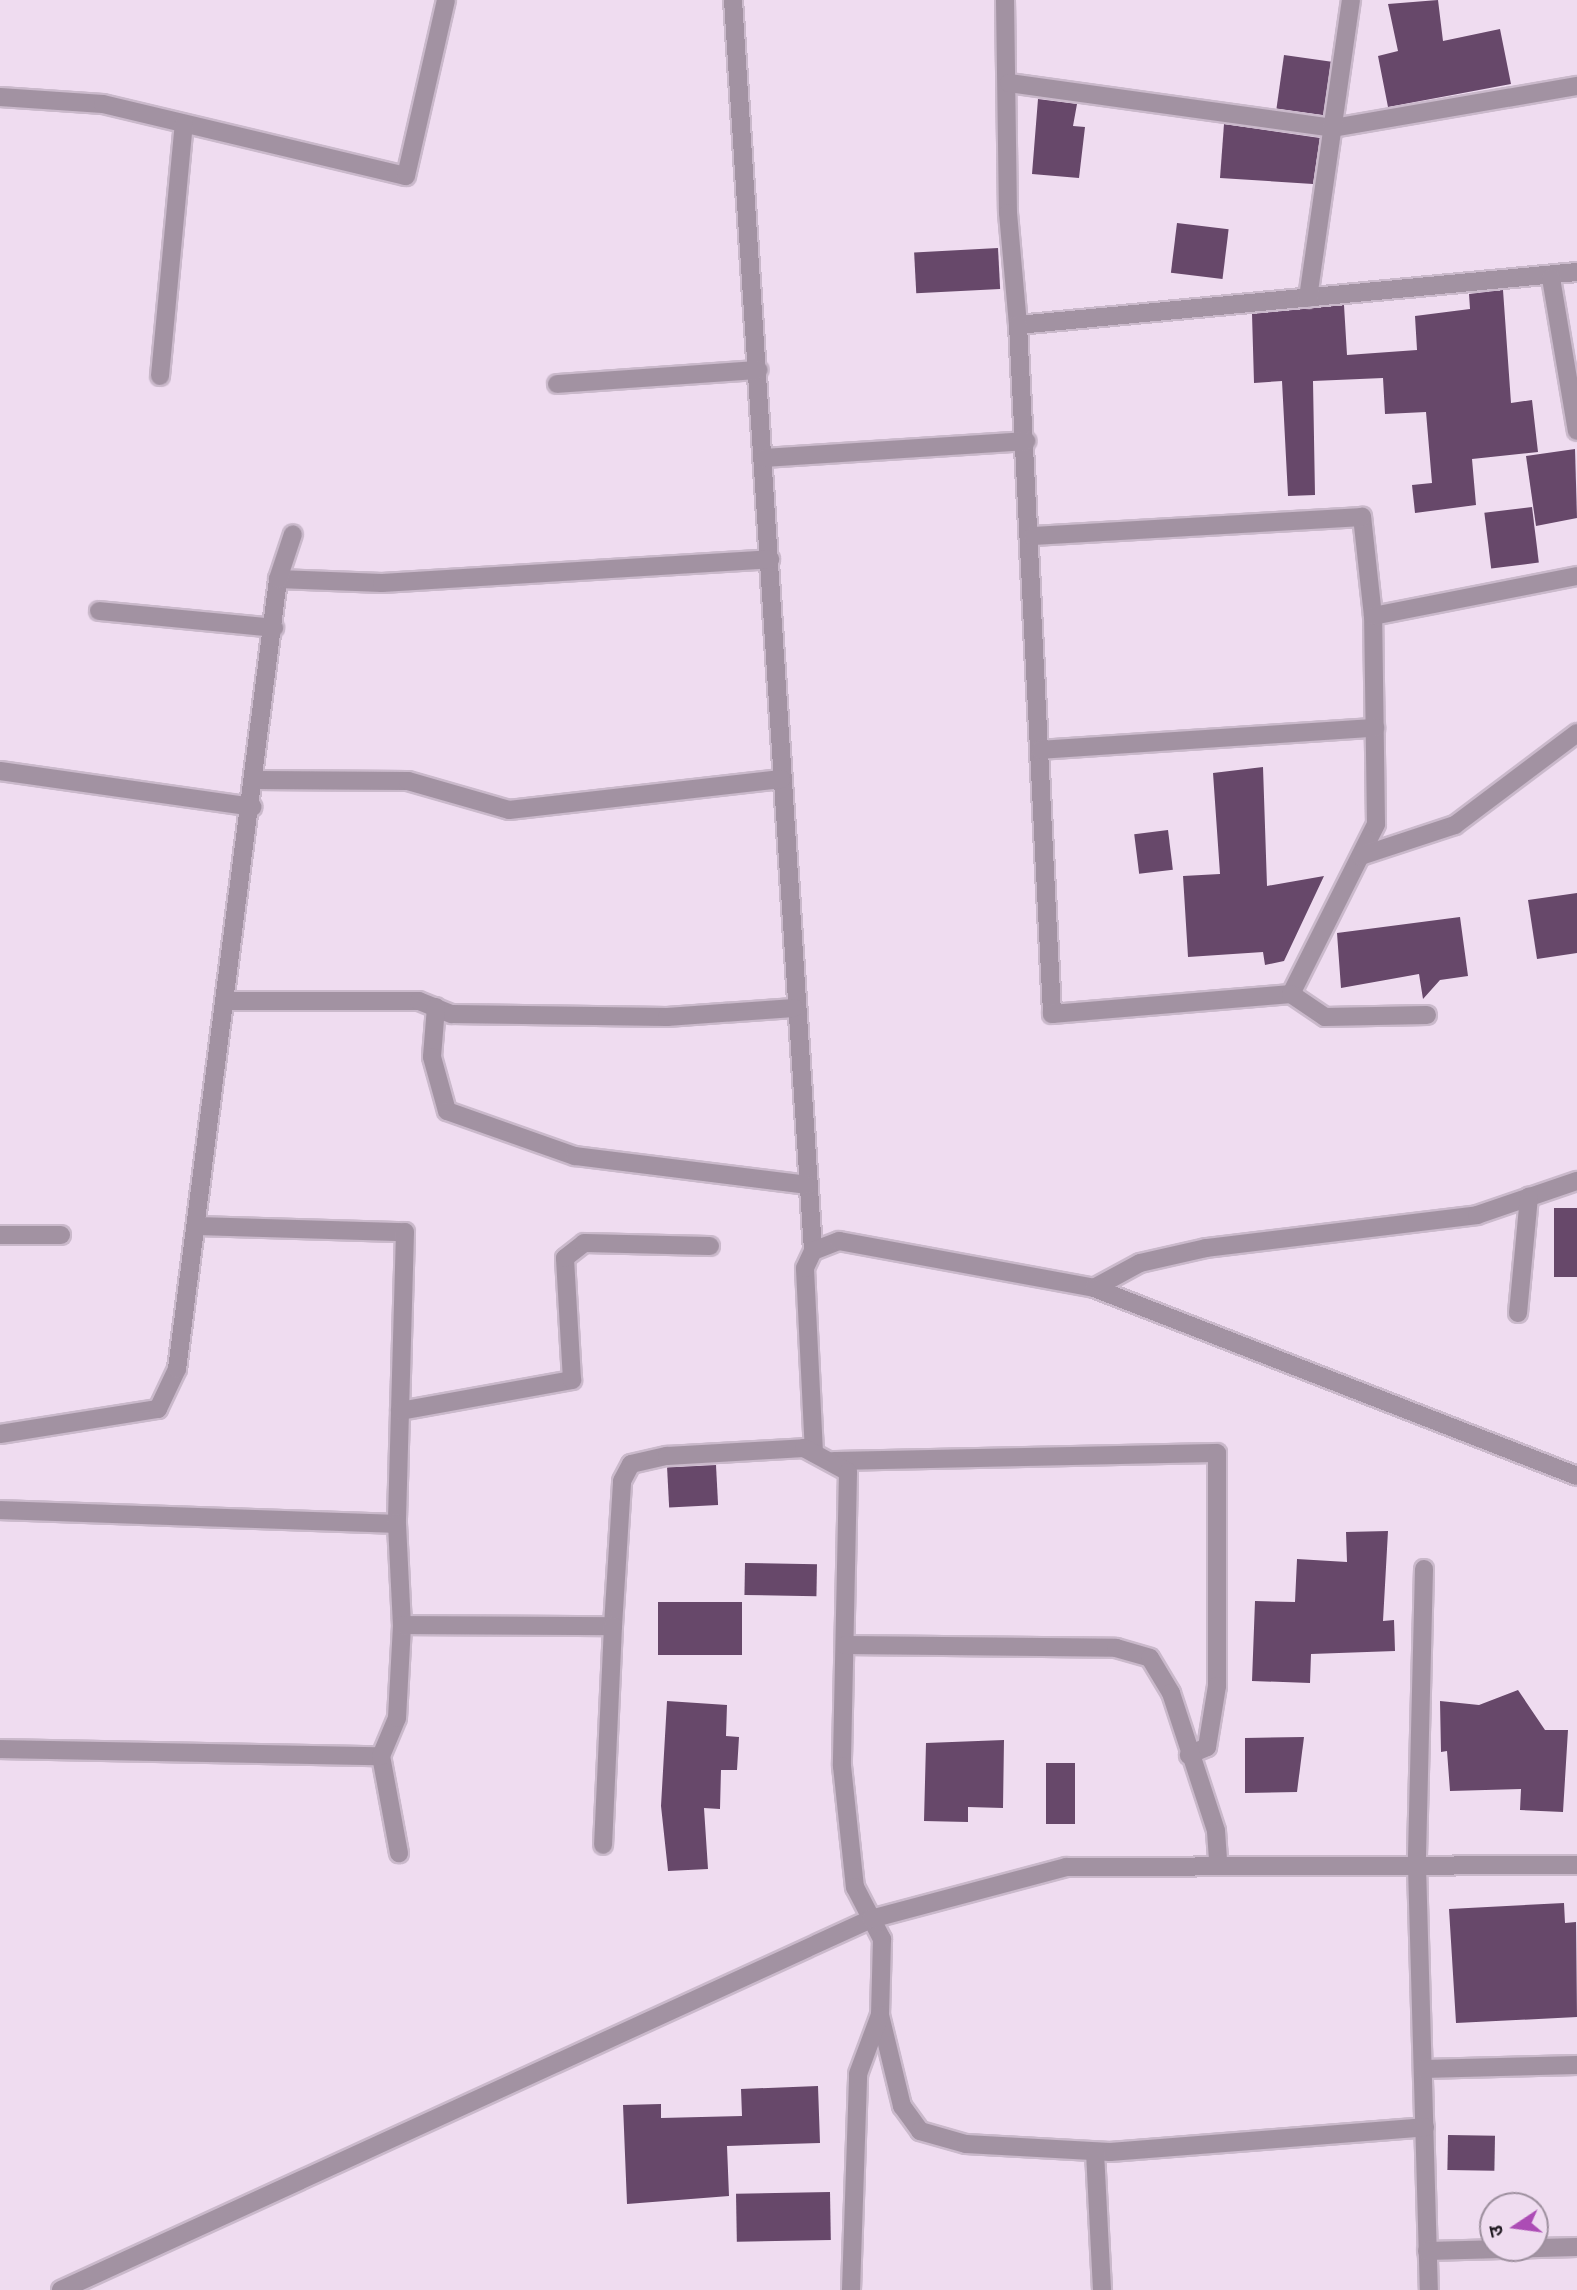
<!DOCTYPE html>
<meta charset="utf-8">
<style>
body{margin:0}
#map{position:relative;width:1577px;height:2290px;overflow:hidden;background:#efdcf0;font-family:"Archivo Narrow","Noto Sans Devanagari",sans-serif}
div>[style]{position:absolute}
.building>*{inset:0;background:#67486a;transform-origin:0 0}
.roads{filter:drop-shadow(2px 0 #cab9cb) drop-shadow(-2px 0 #cab9cb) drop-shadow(0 2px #cab9cb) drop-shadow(0 -2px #cab9cb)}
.minor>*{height:18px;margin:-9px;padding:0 9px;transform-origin:9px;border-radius:9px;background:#a292a2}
span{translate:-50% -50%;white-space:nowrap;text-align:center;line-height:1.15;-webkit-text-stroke:7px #efdcf0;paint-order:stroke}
.north{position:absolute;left:1479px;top:2192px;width:70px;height:70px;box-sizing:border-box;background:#efdcf0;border:2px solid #9d8f9e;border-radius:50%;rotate:257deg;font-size:19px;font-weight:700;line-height:28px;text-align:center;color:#231c24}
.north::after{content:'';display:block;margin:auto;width:24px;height:32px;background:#ac4cb5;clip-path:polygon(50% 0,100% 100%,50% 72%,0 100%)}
</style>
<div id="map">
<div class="building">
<div style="clip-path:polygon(1438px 0,1443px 41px,1500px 29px,1511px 84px,1388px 107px,1378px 56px,1398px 51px,1388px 4px)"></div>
<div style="left:1284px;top:55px;width:48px;height:54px;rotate:8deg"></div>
<div style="clip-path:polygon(1038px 99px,1077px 104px,1073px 126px,1085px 127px,1079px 178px,1032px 174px)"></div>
<div style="clip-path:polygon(1224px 124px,1320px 138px,1313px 184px,1220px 178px)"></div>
<div style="left:1177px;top:223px;width:52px;height:50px;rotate:7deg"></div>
<div style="left:998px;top:248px;width:41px;height:84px;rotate:87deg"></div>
<div style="clip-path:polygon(1503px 290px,1511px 403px,1532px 400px,1538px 452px,1472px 459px,1476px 505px,1415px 513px,1412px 485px,1432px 483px,1426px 412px,1385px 414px,1383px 378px,1313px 381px,1315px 495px,1288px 496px,1282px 381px,1254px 383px,1252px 314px,1344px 305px,1347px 355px,1417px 350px,1415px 316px,1470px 309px,1469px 294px)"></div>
<div style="clip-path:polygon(1575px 449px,1577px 518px,1536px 526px,1526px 456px)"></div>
<div style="left:1532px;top:507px;width:56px;height:48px;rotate:83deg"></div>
<div style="clip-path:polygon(1263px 767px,1267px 886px,1324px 876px,1284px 961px,1265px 965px,1263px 952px,1188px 957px,1183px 876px,1220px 874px,1213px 773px)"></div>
<div style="left:1168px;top:830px;width:40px;height:34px;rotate:83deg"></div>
<div style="clip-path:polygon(1577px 893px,1577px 953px,1537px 959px,1528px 900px)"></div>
<div style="clip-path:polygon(1460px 917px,1468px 976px,1440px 980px,1423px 999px,1419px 974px,1341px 988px,1337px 933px)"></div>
<div style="left:1554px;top:1208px;width:23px;height:69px"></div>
<div style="left:716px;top:1465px;width:40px;height:49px;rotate:87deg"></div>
<div style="clip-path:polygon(1388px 1531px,1383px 1621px,1394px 1620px,1395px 1651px,1311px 1654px,1310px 1683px,1252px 1681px,1255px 1601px,1295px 1602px,1297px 1559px,1347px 1562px,1346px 1532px)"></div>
<div style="left:745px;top:1563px;width:72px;height:32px;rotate:1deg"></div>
<div style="left:658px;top:1602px;width:84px;height:53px"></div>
<div style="clip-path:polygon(1518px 1690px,1545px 1730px,1568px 1730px,1563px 1812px,1520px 1810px,1521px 1789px,1450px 1791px,1447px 1751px,1441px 1752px,1440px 1701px,1479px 1705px)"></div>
<div style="clip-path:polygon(667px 1701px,727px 1705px,726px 1736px,739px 1737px,737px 1770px,721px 1770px,720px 1809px,704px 1808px,708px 1869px,668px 1871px,661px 1806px)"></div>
<div style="clip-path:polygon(1304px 1737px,1297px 1792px,1245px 1793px,1245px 1738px)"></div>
<div style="clip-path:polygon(1004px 1740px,1003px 1808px,968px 1807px,968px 1822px,924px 1821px,926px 1743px)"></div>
<div style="left:1046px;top:1763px;width:29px;height:61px"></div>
<div style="clip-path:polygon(1564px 1903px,1565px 1923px,1576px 1922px,1577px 2017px,1456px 2023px,1449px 1909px)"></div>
<div style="clip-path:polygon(818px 2086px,820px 2143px,727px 2146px,729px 2196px,627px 2204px,623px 2105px,661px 2104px,661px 2118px,742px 2116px,741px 2089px)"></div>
<div style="left:1448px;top:2135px;width:47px;height:35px;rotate:1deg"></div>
<div style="left:830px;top:2192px;width:48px;height:94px;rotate:89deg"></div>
</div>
<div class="roads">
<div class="minor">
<div style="left:733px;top:0;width:1254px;rotate:86.34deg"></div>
<div style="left:1005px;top:0;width:213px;rotate:89.2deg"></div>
<div style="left:1008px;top:213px;width:112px;rotate:84.9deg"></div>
<div style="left:1018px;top:325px;width:562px;rotate:-5.42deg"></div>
<div style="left:1009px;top:83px;width:327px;rotate:7.9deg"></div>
<div style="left:1333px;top:128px;width:248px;rotate:-9.8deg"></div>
<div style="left:0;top:97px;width:103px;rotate:3.9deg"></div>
<div style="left:103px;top:104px;width:311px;rotate:13.4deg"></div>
<div style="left:406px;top:176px;width:180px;rotate:-77.2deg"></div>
<div style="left:1551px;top:278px;width:155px;rotate:80.4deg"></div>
<div style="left:1308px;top:298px;width:301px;rotate:-81.8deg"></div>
<div style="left:1018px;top:325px;width:690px;rotate:87.17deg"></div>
<div style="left:1052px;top:1014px;width:240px;rotate:-4.8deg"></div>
<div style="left:1291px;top:994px;width:190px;rotate:-63.4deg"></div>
<div style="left:1376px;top:824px;width:208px;rotate:-90.8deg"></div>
<div style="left:1373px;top:616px;width:100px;rotate:-96.3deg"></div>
<div style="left:1362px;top:517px;width:329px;rotate:176.7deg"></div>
<div style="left:160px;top:376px;width:253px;rotate:-84.6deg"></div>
<div style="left:557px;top:384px;width:202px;rotate:-4deg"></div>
<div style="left:765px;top:458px;width:262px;rotate:-3.7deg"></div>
<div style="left:278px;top:579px;width:104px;rotate:2.2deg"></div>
<div style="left:382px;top:583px;width:389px;rotate:-3.5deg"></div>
<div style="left:99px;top:611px;width:176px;rotate:5.5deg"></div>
<div style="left:1373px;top:616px;width:208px;rotate:-11.1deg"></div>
<div style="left:1040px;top:750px;width:336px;rotate:-3.8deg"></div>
<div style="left:0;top:771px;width:255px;rotate:8.1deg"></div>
<div style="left:256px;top:780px;width:152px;rotate:0.4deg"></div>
<div style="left:408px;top:781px;width:105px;rotate:16deg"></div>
<div style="left:509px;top:810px;width:274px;rotate:-6.5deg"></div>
<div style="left:1361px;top:856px;width:99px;rotate:-18.3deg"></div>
<div style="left:1455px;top:825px;width:153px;rotate:-37deg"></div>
<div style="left:1291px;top:994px;width:41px;rotate:34.1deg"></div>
<div style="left:1325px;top:1017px;width:102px;rotate:-1.1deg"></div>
<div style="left:226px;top:1001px;width:193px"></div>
<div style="left:419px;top:1001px;width:35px;rotate:22deg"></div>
<div style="left:452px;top:1014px;width:215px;rotate:0.8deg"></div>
<div style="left:667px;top:1017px;width:127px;rotate:-4.1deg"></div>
<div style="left:436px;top:1007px;width:50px;rotate:94.6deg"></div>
<div style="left:432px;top:1057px;width:56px;rotate:74.5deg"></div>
<div style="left:447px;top:1111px;width:136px;rotate:19.4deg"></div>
<div style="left:575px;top:1156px;width:234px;rotate:7.1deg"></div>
<div style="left:197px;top:1226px;width:208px;rotate:1.7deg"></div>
<div style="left:405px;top:1232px;width:292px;rotate:91.6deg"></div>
<div style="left:0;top:1235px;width:61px"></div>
<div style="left:1094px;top:1288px;width:52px;rotate:-28.5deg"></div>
<div style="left:1140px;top:1263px;width:68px;rotate:-12.8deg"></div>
<div style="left:1206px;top:1248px;width:273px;rotate:-6.9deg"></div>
<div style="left:1477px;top:1215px;width:106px;rotate:-18.8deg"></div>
<div style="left:1518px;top:1313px;width:117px;rotate:-84.6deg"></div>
<div style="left:400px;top:1411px;width:175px;rotate:-10.2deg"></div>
<div style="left:572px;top:1380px;width:122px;rotate:-93.3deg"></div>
<div style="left:565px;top:1258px;width:24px;rotate:-38deg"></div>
<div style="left:584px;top:1243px;width:126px;rotate:1.4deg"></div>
<div style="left:0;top:1434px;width:160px;rotate:-9deg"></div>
<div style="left:158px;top:1409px;width:44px;rotate:-64.6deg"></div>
<div style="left:177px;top:1369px;width:796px;rotate:-82.71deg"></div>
<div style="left:278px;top:579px;width:47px;rotate:-71.6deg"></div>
<div style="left:814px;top:1453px;width:185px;rotate:-92.8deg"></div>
<div style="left:805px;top:1268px;width:19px;rotate:-65deg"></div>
<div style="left:813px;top:1251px;width:28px;rotate:-21deg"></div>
<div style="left:839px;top:1241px;width:259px;rotate:10.4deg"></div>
<div style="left:1094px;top:1288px;width:518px;rotate:21.27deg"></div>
<div style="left:833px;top:1461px;width:384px;rotate:-1.2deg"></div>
<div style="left:1217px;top:1453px;width:233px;rotate:90deg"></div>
<div style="left:1217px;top:1686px;width:62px;rotate:99.3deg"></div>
<div style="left:1207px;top:1747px;width:20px;rotate:156deg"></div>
<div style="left:0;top:1510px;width:397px;rotate:2deg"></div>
<div style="left:397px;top:1524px;width:101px;rotate:87.2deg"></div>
<div style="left:1424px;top:1569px;width:297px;rotate:91.4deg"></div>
<div style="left:1417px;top:1866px;width:424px;rotate:88.4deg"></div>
<div style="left:613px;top:1626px;width:145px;rotate:-86.4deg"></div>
<div style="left:622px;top:1481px;width:19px;rotate:-62deg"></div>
<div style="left:631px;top:1464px;width:37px;rotate:-13deg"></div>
<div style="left:667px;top:1456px;width:137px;rotate:-3.3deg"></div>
<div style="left:804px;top:1448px;width:50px;rotate:28.6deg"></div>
<div style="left:848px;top:1472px;width:294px;rotate:91.2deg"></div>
<div style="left:842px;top:1766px;width:122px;rotate:83.9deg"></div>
<div style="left:855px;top:1887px;width:59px;rotate:62.6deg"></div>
<div style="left:882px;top:1939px;width:76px;rotate:91.5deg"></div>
<div style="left:880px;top:2015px;width:94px;rotate:76.4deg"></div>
<div style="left:902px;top:2106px;width:31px;rotate:54deg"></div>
<div style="left:920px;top:2131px;width:48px;rotate:15.8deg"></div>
<div style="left:966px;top:2144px;width:144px;rotate:3.2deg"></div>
<div style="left:1110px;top:2152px;width:316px;rotate:-4.5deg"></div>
<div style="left:845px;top:1645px;width:271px;rotate:0.6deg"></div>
<div style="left:1116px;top:1648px;width:35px;rotate:16deg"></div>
<div style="left:1150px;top:1658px;width:41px;rotate:59deg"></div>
<div style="left:1171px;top:1693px;width:145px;rotate:71.9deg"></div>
<div style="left:1216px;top:1831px;width:32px;rotate:86deg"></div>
<div style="left:0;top:1749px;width:381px;rotate:1.1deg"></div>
<div style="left:381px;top:1756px;width:99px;rotate:79.5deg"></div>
<div style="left:381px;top:1756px;width:41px;rotate:-67.2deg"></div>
<div style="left:397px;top:1718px;width:93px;rotate:-86.9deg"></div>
<div style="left:402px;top:1625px;width:211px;rotate:0.3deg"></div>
<div style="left:613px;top:1626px;width:219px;rotate:92.6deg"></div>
<div style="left:1423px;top:2069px;width:154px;rotate:-1.5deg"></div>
<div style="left:1095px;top:2152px;width:138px;rotate:87.1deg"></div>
<div style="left:1427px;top:2251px;width:150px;rotate:-1.5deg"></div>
<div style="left:61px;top:2290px;width:891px;rotate:-24.61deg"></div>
<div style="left:871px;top:1919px;width:202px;rotate:-14.9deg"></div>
<div style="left:1066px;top:1867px;width:511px;rotate:-0.22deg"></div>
<div style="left:851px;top:2290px;width:216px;rotate:-88.1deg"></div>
<div style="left:858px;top:2074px;width:63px;rotate:-69.6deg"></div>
</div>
</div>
<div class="north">उ</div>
</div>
